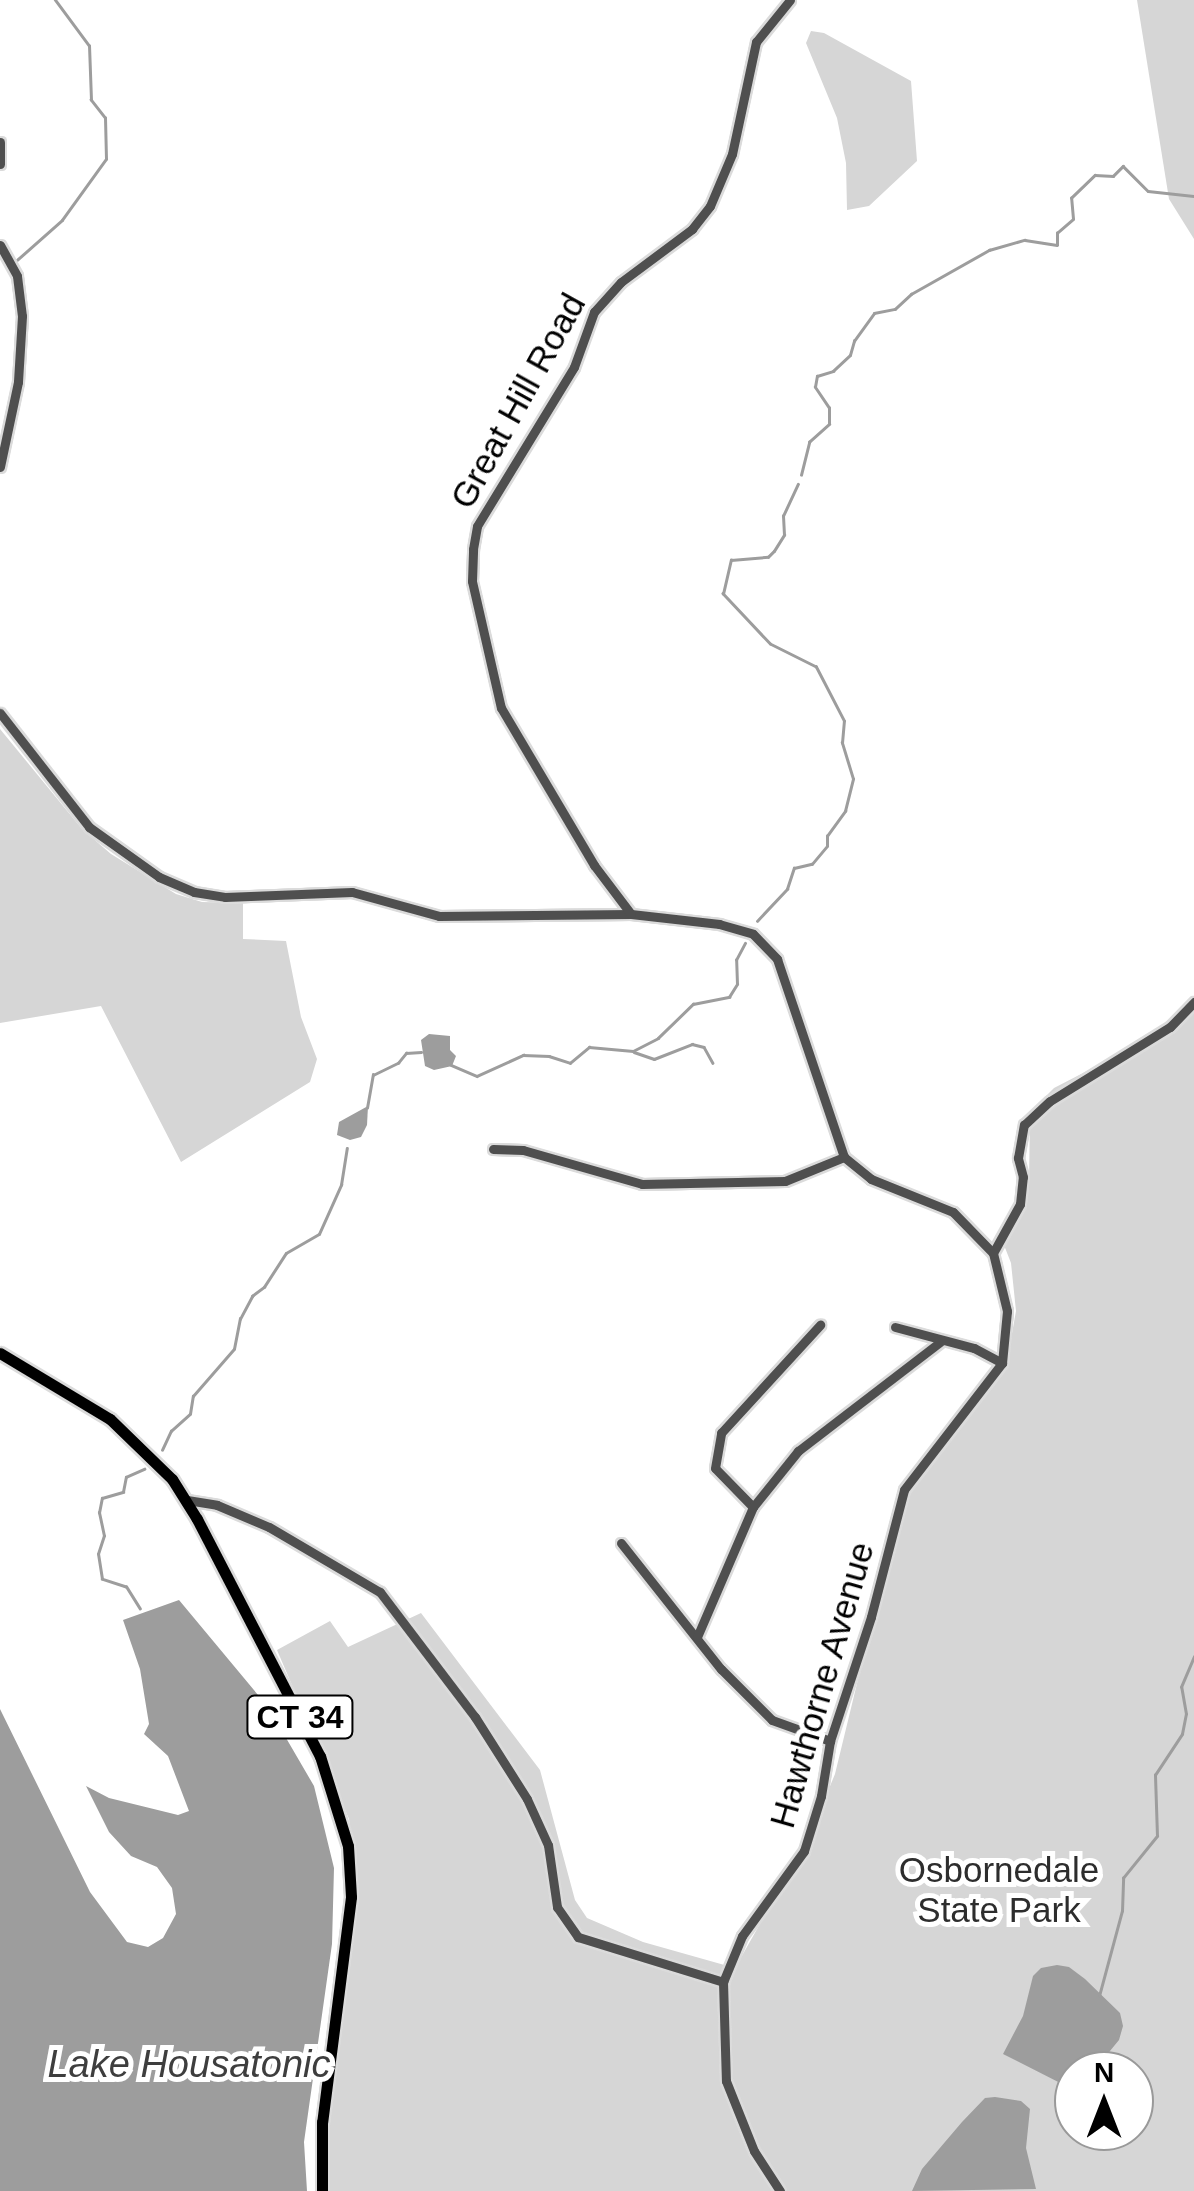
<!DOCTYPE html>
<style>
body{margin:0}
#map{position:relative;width:1194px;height:2191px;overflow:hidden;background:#fff;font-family:Helvetica,sans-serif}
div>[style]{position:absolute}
.green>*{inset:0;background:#d6d6d6}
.water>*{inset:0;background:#9d9d9d}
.stream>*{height:2.5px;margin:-1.25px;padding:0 1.25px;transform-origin:1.25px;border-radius:1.25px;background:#9d9d9d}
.roads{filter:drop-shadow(2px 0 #dbdbdb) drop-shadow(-2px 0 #dbdbdb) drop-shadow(0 2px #dbdbdb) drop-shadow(0 -2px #dbdbdb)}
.minor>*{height:9px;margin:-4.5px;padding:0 4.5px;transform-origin:4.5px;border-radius:4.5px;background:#4f4f4f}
.major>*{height:11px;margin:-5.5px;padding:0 5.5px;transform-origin:5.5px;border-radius:5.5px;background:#000}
span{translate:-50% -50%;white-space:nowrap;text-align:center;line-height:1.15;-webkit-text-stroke:10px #fff;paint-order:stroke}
.shield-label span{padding:2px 8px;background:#fff;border:2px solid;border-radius:8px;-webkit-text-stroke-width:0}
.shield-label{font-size:32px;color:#000;font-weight:700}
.street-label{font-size:35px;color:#000}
.park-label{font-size:35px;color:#2d2d2d}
.water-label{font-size:38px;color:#3e3e3e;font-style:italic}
.north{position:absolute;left:1054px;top:2051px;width:100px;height:100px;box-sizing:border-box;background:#fff;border:2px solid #999;border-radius:50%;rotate:0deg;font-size:28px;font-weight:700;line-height:40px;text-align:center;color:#000}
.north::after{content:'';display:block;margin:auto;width:35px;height:45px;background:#000;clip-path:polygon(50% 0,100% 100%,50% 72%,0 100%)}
</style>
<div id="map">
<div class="green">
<div style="clip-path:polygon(1137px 0,1194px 0,1194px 239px,1169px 199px)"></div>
<div style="clip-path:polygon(811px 31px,824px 33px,911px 81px,917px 161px,869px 206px,847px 210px,846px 163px,837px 118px,806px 43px)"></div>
<div style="clip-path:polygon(0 729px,82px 829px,111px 854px,176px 894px,202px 902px,243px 903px,243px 939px,286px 941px,301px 1017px,317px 1059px,310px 1082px,181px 1162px,101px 1006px,0 1023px)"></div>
<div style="clip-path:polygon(evenodd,1194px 1002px,1194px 2191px,326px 2191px,328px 2094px,353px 1855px,349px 1819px,277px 1650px,330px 1621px,348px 1647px,421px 1613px,540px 1770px,575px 1900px,587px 1918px,643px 1942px,735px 1968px,809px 1837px,835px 1774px,904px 1490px,1011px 1339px,1016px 1311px,1011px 1263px,1002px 1240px,1029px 1183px,1030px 1112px,1054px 1088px,1118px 1055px,1180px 1017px,1194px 1002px,1074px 2071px,1134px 2071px,1134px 2131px,1074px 2131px,1074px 2071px)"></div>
</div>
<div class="water">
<div style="clip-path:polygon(429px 1034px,450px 1036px,450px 1050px,456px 1056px,452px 1066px,434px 1070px,425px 1066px,421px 1040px)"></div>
<div style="clip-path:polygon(368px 1106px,367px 1125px,361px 1137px,350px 1140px,337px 1135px,339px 1122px)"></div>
<div style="clip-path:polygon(179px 1600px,268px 1707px,314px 1786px,334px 1868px,332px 1944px,304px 2142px,307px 2191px,0 2191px,0 1709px,90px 1892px,127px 1942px,148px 1947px,163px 1938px,176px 1914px,172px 1888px,157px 1867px,131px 1856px,109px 1832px,86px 1786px,109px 1798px,178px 1815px,189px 1811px,168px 1756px,144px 1734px,149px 1724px,140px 1669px,123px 1620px)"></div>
<div style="clip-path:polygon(1057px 1965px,1069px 1967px,1085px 1979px,1120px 2013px,1123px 2026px,1119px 2040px,1105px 2057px,1111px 2071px,1074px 2071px,1074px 2090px,1003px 2054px,1023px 2016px,1033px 1976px,1041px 1968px)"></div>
<div style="clip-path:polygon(995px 2097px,1021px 2101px,1030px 2109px,1026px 2148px,1036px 2189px,912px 2191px,922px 2169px,962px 2122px,985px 2098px)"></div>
</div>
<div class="stream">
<div style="left:17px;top:260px;width:60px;rotate:-41.6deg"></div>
<div style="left:62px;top:220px;width:75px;rotate:-54.2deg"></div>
<div style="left:106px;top:159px;width:41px;rotate:-91.4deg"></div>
<div style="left:105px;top:118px;width:23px;rotate:-128deg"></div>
<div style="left:91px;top:100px;width:54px;rotate:-92.1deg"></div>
<div style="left:89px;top:46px;width:57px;rotate:-126.5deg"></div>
<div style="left:801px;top:475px;width:34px;rotate:-76deg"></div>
<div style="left:809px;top:442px;width:27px;rotate:-42deg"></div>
<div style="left:829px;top:424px;width:16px;rotate:-90deg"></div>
<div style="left:829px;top:408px;width:25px;rotate:-124deg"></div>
<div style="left:815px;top:387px;width:11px;rotate:-80deg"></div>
<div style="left:817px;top:376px;width:17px;rotate:-17deg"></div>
<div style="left:833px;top:371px;width:23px;rotate:-43deg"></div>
<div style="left:850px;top:355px;width:15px;rotate:-74deg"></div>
<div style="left:854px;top:341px;width:34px;rotate:-54deg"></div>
<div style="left:874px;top:313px;width:21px;rotate:-11deg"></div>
<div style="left:895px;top:309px;width:22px;rotate:-43deg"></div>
<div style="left:911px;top:294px;width:90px;rotate:-29.4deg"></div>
<div style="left:989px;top:250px;width:37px;rotate:-16deg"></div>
<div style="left:1025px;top:240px;width:32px;rotate:9deg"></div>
<div style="left:1057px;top:245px;width:12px;rotate:-90deg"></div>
<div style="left:1057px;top:233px;width:21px;rotate:-41deg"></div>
<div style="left:1073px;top:219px;width:21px;rotate:-95deg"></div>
<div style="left:1071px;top:198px;width:33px;rotate:-44deg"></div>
<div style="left:1095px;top:175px;width:18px;rotate:3deg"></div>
<div style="left:1113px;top:176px;width:14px;rotate:-45deg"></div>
<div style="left:1123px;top:166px;width:35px;rotate:45deg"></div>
<div style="left:1148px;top:191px;width:46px;rotate:6.2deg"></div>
<div style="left:757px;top:921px;width:44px;rotate:-46.8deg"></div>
<div style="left:787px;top:889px;width:22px;rotate:-72deg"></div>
<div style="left:794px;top:868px;width:18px;rotate:-13deg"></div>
<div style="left:812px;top:864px;width:23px;rotate:-50deg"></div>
<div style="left:827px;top:846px;width:10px;rotate:-90deg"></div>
<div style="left:827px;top:836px;width:31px;rotate:-54deg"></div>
<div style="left:845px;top:811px;width:33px;rotate:-76deg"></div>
<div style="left:853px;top:779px;width:38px;rotate:-107deg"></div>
<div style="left:842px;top:743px;width:22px;rotate:-85deg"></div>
<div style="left:844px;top:721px;width:61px;rotate:-117.4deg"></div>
<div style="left:816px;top:667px;width:51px;rotate:-153.4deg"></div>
<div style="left:770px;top:644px;width:69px;rotate:-133.2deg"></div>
<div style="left:723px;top:594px;width:35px;rotate:-77deg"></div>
<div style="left:731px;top:560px;width:37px;rotate:-5deg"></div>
<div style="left:768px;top:557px;width:8px;rotate:-45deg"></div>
<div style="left:774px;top:551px;width:19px;rotate:-58deg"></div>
<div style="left:784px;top:535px;width:19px;rotate:-93deg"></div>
<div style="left:783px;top:516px;width:35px;rotate:-65deg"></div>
<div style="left:634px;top:1052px;width:21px;rotate:19deg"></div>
<div style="left:654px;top:1059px;width:41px;rotate:-21.5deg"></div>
<div style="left:692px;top:1044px;width:12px;rotate:14deg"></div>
<div style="left:704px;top:1047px;width:18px;rotate:61deg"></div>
<div style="left:451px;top:1065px;width:28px;rotate:23deg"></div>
<div style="left:477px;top:1076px;width:51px;rotate:-24.5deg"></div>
<div style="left:523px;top:1055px;width:26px;rotate:2deg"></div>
<div style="left:549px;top:1056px;width:22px;rotate:18deg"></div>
<div style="left:570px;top:1063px;width:25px;rotate:-40deg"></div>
<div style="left:589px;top:1047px;width:44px;rotate:5.2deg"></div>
<div style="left:633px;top:1051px;width:28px;rotate:-27deg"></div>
<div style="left:658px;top:1038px;width:49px;rotate:-44.2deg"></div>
<div style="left:693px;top:1004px;width:37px;rotate:-11deg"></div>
<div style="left:729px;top:997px;width:15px;rotate:-58deg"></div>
<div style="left:737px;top:984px;width:24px;rotate:-92deg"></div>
<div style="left:736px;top:960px;width:19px;rotate:-62deg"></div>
<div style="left:367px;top:1108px;width:34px;rotate:-80deg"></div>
<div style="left:373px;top:1075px;width:28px;rotate:-26deg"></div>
<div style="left:398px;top:1063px;width:13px;rotate:-51deg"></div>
<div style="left:406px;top:1053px;width:15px;rotate:-4deg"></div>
<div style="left:162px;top:1450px;width:21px;rotate:-65deg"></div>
<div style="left:171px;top:1431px;width:25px;rotate:-42deg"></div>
<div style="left:190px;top:1414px;width:18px;rotate:-81deg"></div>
<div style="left:193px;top:1396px;width:62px;rotate:-48.9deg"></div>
<div style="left:234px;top:1349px;width:31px;rotate:-79deg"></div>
<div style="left:240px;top:1319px;width:26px;rotate:-62deg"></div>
<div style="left:252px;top:1296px;width:15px;rotate:-37deg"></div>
<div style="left:264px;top:1287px;width:40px;rotate:-57.1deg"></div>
<div style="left:286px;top:1253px;width:38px;rotate:-30deg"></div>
<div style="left:319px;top:1234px;width:54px;rotate:-65.8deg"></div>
<div style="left:341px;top:1185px;width:37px;rotate:-81deg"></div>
<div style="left:140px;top:1609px;width:26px;rotate:-122deg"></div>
<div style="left:126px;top:1587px;width:25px;rotate:-162deg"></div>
<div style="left:102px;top:1579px;width:25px;rotate:-99deg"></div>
<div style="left:98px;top:1554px;width:19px;rotate:-72deg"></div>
<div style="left:104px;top:1536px;width:24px;rotate:-102deg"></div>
<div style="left:99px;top:1513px;width:15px;rotate:-79deg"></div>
<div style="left:102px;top:1498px;width:22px;rotate:-16deg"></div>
<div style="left:123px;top:1492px;width:15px;rotate:-79deg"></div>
<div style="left:126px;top:1477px;width:20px;rotate:-24deg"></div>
<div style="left:1099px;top:1996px;width:88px;rotate:-74.9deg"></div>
<div style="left:1122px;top:1911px;width:33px;rotate:-88deg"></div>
<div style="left:1123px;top:1878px;width:54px;rotate:-51deg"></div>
<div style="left:1157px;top:1836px;width:61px;rotate:-91.9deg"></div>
<div style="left:1155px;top:1775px;width:49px;rotate:-56.6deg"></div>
<div style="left:1182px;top:1734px;width:20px;rotate:-79deg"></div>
<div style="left:1186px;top:1714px;width:27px;rotate:-100deg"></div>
<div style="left:1181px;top:1687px;width:33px;rotate:-67deg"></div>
</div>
<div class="roads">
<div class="minor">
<div style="left:0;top:142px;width:22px;rotate:90deg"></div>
<div style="left:0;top:245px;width:35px;rotate:61deg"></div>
<div style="left:17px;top:276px;width:40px;rotate:82.9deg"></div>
<div style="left:22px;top:316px;width:66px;rotate:93.5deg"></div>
<div style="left:18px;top:382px;width:87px;rotate:102deg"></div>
<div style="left:0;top:713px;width:145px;rotate:52deg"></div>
<div style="left:89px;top:827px;width:86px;rotate:35.5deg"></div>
<div style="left:159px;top:877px;width:38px;rotate:23deg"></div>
<div style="left:194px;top:892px;width:31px;rotate:9deg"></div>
<div style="left:225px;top:897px;width:127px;rotate:-2.3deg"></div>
<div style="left:352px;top:892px;width:90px;rotate:15.4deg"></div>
<div style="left:439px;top:916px;width:192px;rotate:-0.6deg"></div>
<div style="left:631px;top:914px;width:89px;rotate:6.5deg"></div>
<div style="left:719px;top:924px;width:35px;rotate:16deg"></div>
<div style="left:753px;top:934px;width:35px;rotate:46deg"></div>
<div style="left:777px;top:959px;width:209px;rotate:71.3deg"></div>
<div style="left:844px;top:1157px;width:35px;rotate:39deg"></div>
<div style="left:871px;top:1179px;width:88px;rotate:21.9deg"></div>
<div style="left:953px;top:1212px;width:57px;rotate:45.7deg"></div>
<div style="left:993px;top:1253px;width:60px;rotate:76.4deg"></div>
<div style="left:1007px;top:1311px;width:52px;rotate:95.5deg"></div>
<div style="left:1002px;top:1363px;width:160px;rotate:127.7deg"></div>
<div style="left:904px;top:1490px;width:131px;rotate:104.6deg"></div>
<div style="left:871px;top:1617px;width:131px;rotate:108.3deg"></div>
<div style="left:830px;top:1741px;width:56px;rotate:99.3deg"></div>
<div style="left:821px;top:1796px;width:58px;rotate:107.2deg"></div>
<div style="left:804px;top:1851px;width:105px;rotate:126.1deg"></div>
<div style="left:742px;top:1936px;width:50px;rotate:112.4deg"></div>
<div style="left:723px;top:1982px;width:99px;rotate:88.3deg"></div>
<div style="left:726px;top:2081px;width:75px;rotate:68.2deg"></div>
<div style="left:754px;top:2151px;width:48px;rotate:57deg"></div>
<div style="left:631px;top:914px;width:61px;rotate:-127.1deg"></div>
<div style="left:594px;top:865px;width:182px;rotate:-120.6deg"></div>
<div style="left:501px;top:708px;width:130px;rotate:-102.9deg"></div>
<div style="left:472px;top:581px;width:32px;rotate:-88deg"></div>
<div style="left:473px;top:549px;width:23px;rotate:-80deg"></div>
<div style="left:477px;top:526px;width:186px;rotate:-58.6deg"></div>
<div style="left:574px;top:367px;width:59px;rotate:-70deg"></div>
<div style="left:594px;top:312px;width:40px;rotate:-48deg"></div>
<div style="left:621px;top:282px;width:89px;rotate:-36.7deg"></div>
<div style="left:692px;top:229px;width:29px;rotate:-52deg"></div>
<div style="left:710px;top:206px;width:56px;rotate:-67.1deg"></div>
<div style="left:732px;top:154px;width:115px;rotate:-77.9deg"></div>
<div style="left:756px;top:42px;width:54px;rotate:-51deg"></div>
<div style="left:493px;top:1149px;width:30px;rotate:2deg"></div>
<div style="left:523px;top:1150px;width:124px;rotate:15.9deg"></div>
<div style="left:642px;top:1184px;width:143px;rotate:-1.2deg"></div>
<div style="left:785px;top:1181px;width:64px;rotate:-22.1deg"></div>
<div style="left:993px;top:1253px;width:56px;rotate:-61.1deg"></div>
<div style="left:1020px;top:1204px;width:27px;rotate:-84deg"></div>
<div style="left:1023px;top:1177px;width:20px;rotate:-105deg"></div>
<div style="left:1018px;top:1158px;width:34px;rotate:-80deg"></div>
<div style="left:1024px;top:1125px;width:35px;rotate:-43deg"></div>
<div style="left:1050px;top:1101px;width:141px;rotate:-31.7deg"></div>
<div style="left:1170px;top:1027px;width:35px;rotate:-46deg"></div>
<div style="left:895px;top:1327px;width:82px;rotate:14.9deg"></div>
<div style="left:974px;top:1348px;width:32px;rotate:28deg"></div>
<div style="left:187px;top:1500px;width:30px;rotate:9deg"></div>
<div style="left:217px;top:1505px;width:56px;rotate:22.9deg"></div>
<div style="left:269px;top:1527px;width:129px;rotate:30.4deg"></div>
<div style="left:380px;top:1592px;width:157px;rotate:52.8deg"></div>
<div style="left:475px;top:1717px;width:97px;rotate:57.6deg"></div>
<div style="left:527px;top:1799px;width:51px;rotate:65.5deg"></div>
<div style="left:548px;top:1845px;width:63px;rotate:81.7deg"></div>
<div style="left:557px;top:1907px;width:37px;rotate:55deg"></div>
<div style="left:578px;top:1937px;width:152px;rotate:17.2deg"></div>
<div style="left:753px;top:1507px;width:54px;rotate:-134.3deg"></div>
<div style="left:715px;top:1468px;width:36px;rotate:-80deg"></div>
<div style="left:721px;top:1433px;width:147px;rotate:-47.5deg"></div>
<div style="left:621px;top:1543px;width:161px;rotate:51.6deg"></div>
<div style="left:721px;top:1669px;width:72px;rotate:45deg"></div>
<div style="left:772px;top:1720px;width:62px;rotate:19.9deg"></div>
<div style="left:697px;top:1637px;width:142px;rotate:-66.7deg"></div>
<div style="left:753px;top:1507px;width:72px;rotate:-51.2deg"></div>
<div style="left:798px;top:1451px;width:179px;rotate:-37.5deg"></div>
</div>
<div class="major">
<div style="left:0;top:1353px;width:128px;rotate:31deg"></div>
<div style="left:110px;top:1419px;width:86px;rotate:44.1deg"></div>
<div style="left:172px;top:1479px;width:47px;rotate:58deg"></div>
<div style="left:197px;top:1519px;width:267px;rotate:62.6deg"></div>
<div style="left:320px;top:1756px;width:94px;rotate:72.7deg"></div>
<div style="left:348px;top:1846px;width:51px;rotate:86.6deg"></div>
<div style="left:351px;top:1897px;width:227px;rotate:97.3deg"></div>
<div style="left:322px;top:2122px;width:69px;rotate:90deg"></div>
</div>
</div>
<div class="shield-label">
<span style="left:300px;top:1717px">CT 34</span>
</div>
<div class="street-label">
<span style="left:518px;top:401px;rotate:-61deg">Great Hill Road</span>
<span style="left:822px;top:1685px;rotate:-74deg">Hawthorne Avenue</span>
</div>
<div class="park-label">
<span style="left:999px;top:1890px">Osbornedale<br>State Park</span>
</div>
<div class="water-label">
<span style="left:189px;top:2065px">Lake Housatonic</span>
</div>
<div class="north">N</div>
</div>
